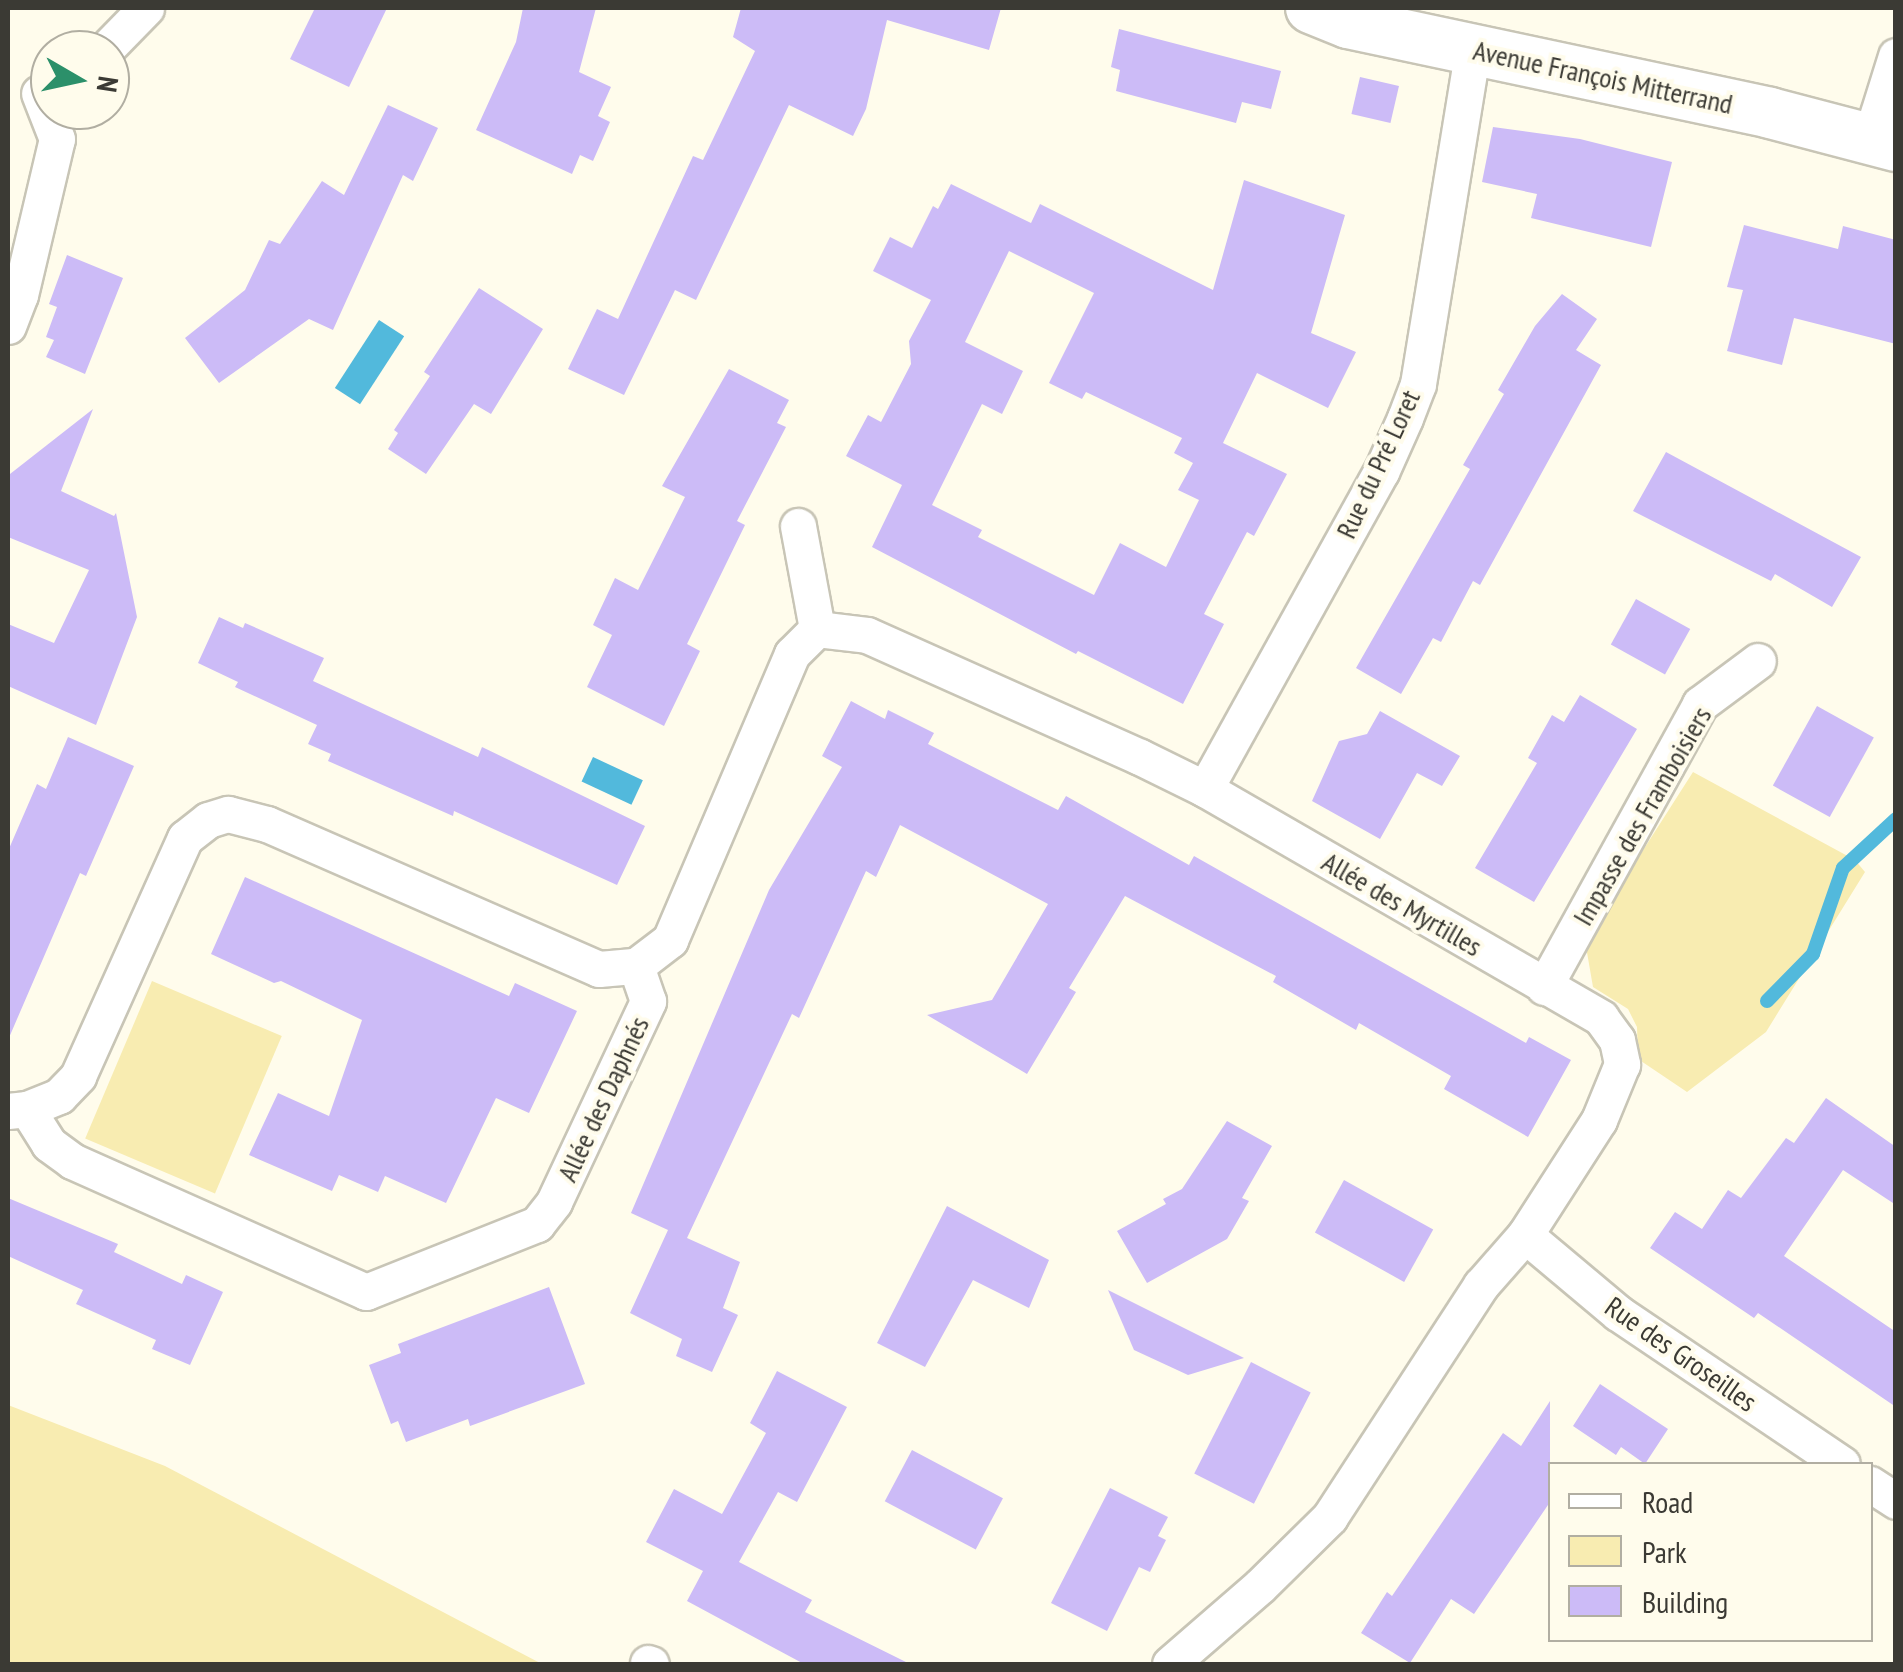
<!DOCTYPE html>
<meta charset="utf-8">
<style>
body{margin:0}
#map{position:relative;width:1903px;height:1672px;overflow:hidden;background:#fffcec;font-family:"PT Sans Narrow",sans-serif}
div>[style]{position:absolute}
.green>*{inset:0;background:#f8ecb1;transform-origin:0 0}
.water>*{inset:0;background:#52b9dc;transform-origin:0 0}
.stream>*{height:14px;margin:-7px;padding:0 7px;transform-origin:7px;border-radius:7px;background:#52b9dc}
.building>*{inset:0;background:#ccbbf7;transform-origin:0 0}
.roads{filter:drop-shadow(2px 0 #c8c5b6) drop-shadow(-2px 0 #c8c5b6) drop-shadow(0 2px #c8c5b6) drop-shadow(0 -2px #c8c5b6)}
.minor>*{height:35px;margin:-17.5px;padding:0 17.5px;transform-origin:17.5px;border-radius:17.5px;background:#fff}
.secondary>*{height:50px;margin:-25px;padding:0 25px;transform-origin:25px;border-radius:25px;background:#fff}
span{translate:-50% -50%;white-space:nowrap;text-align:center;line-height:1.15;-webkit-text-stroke:8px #fffcec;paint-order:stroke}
.street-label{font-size:28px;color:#3b3a34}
.frame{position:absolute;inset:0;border:10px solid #3b3a34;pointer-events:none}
.legend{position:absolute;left:1548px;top:1462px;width:325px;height:180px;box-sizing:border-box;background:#fffcec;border:2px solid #b1aea2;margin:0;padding:12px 18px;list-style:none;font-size:30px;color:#3b3a34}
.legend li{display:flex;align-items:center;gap:20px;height:50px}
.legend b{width:50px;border:2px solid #b1aea2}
.north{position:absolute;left:30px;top:30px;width:100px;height:100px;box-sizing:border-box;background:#fffcec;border:2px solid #b1aea2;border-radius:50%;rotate:99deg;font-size:28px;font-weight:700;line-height:40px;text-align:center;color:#3b3a34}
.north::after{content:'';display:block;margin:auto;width:35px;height:45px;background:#2c906a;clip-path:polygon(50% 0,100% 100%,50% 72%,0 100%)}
</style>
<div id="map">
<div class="green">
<div style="clip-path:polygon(1693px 772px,1855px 860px,1865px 872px,1766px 1032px,1687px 1092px,1638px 1059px,1637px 1027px,1628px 1009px,1593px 987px,1585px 941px)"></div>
<div style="left:152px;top:981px;width:141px;height:171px;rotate:23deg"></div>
<div style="clip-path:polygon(8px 1405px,165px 1466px,542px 1664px,8px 1664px)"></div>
</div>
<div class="water">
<div style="left:379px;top:320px;width:30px;height:81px;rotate:33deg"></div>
<div style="left:593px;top:757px;width:55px;height:27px;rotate:25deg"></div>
</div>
<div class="stream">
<div style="left:1767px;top:1001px;width:66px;rotate:-45.6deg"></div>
<div style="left:1813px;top:954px;width:91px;rotate:-70.8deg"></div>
<div style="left:1843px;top:868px;width:72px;rotate:-42.8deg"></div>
</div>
<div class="building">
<div style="clip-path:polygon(315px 8px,387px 8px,349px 87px,290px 59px)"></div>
<div style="clip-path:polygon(523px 8px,596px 8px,579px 72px,611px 87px,598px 116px,610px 122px,593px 161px,580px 155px,572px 174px,476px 130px,516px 42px)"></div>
<div style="clip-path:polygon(741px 8px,1001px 8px,989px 50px,887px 20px,866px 109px,853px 136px,789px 105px,696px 300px,675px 290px,624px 395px,568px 369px,597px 309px,618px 319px,693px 156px,703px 160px,755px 51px,733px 37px)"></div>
<div style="clip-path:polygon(1119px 29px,1281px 71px,1271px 109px,1242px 102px,1236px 123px,1116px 91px,1120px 70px,1111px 67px)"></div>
<div style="left:1360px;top:77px;width:40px;height:38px;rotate:13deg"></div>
<div style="clip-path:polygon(388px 105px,438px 128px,413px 181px,403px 175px,333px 330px,309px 319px,219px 383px,185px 338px,245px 290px,269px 240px,280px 244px,322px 181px,344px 195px)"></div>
<div style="clip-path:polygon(1493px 127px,1580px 139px,1672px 162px,1651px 247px,1531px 218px,1537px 194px,1482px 182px)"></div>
<div style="clip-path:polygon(evenodd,1244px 180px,1345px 215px,1311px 333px,1356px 352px,1328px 408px,1257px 373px,1223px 443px,1287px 474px,1254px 536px,1247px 532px,1204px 614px,1224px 624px,1183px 704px,1078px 651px,1076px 654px,872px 547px,902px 485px,846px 456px,868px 415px,881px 422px,911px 364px,909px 341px,931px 300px,873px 271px,890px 237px,912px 248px,933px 206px,938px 209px,951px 184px,1031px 223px,1040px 204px,1213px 290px,1244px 180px,1009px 251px,1094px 293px,1049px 383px,1082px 399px,1086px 392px,1182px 438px,1174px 453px,1193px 463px,1178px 490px,1199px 500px,1166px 567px,1120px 543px,1094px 595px,978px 537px,982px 530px,932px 505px,982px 404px,1002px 414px,1023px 371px,965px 342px,1009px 251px)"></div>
<div style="clip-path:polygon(1744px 225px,1838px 249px,1843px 226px,1896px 240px,1896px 344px,1794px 318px,1782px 365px,1727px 351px,1743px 290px,1727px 287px)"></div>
<div style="clip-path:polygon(67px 255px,123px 278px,85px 374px,46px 357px,54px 340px,46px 337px,57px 307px,49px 304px)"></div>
<div style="clip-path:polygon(479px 288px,543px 329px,491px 414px,474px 404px,426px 474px,388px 449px,398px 433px,394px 430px,430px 376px,424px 372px)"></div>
<div style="clip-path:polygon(1562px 294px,1597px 319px,1576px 350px,1601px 365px,1480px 585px,1473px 581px,1441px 642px,1433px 638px,1401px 694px,1356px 668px,1470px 469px,1463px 465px,1504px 394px,1498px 390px,1535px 326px)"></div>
<div style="clip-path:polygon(729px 369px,789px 400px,777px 423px,786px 427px,737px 521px,745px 525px,687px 644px,700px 651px,664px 726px,587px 687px,612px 635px,593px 625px,615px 578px,638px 590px,685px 497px,662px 486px)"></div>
<div style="clip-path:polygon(93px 409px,61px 491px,114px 516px,116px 513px,137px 617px,96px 725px,8px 686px,8px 624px,54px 643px,89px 570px,8px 537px,10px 474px)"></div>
<div style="clip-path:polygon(1666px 452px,1861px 557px,1832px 607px,1775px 574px,1771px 581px,1633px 511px)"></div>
<div style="left:1636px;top:599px;width:62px;height:52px;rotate:29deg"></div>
<div style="clip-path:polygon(219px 617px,243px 628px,245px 623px,324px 658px,313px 681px,478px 757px,482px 747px,645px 826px,617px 885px,454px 811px,453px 816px,328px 761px,331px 754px,308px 744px,317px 725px,235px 687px,238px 682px,198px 663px)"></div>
<div style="clip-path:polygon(1580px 695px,1637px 729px,1534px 902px,1475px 868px,1537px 763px,1528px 758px,1552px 715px,1564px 722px)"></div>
<div style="clip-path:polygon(851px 701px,885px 719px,888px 710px,934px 733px,928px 744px,1058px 810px,1066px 796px,1189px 865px,1194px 856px,1526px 1043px,1529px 1037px,1571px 1060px,1528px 1137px,1444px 1089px,1451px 1076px,1359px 1023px,1356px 1030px,1273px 982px,1276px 976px,1125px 896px,1069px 988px,1076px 992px,1027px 1074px,927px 1015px,992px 1000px,1048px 904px,900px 825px,876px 877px,866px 871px,799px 1018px,792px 1014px,687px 1238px,740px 1262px,723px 1308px,738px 1315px,712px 1372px,676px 1356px,682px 1339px,630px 1313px,668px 1230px,631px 1213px,769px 890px,842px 767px,822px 756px)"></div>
<div style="left:1817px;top:706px;width:65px;height:91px;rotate:29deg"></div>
<div style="clip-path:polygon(1380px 711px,1460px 756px,1442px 786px,1417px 773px,1380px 839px,1312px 801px,1339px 741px,1367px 734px)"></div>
<div style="clip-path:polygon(68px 737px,134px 766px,86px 876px,80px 873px,8px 1040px,8px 851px,37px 784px,46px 789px)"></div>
<div style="clip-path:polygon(245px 877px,509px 996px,515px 983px,577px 1011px,529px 1113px,496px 1098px,446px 1203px,385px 1176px,378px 1192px,339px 1175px,332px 1191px,249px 1155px,278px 1093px,329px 1116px,362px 1020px,281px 981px,274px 983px,211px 954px)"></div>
<div style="clip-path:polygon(1826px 1098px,1896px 1147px,1896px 1205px,1843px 1170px,1784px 1256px,1896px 1332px,1896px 1407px,1758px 1313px,1754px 1318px,1650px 1248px,1675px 1212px,1702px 1229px,1728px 1190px,1741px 1198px,1786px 1138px,1794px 1143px)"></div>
<div style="clip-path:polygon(1227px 1121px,1272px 1146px,1242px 1198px,1249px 1201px,1227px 1239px,1147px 1283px,1117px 1231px,1166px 1204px,1163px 1199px,1182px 1189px)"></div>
<div style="left:1344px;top:1180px;width:102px;height:60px;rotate:29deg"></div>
<div style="clip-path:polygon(8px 1198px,118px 1244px,114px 1252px,182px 1284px,186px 1275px,223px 1292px,190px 1365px,152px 1349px,156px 1340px,76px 1304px,83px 1290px,8px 1256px)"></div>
<div style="clip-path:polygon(947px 1206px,1049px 1260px,1029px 1308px,973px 1280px,925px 1367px,877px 1343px)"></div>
<div style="clip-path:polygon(549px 1287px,585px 1384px,470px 1426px,468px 1419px,406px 1442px,398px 1421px,391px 1424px,369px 1365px,401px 1353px,398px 1344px)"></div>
<div style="clip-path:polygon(1108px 1290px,1244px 1358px,1188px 1375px,1134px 1350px)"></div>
<div style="left:1251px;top:1362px;width:67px;height:125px;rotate:27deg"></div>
<div style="clip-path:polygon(777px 1371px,847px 1407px,797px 1502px,778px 1492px,739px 1562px,812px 1600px,805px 1612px,910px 1664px,804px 1664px,687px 1601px,703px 1571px,646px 1542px,674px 1489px,722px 1514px,766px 1433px,750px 1423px)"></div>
<div style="clip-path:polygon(1600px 1384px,1668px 1429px,1645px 1464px,1621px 1447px,1616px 1455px,1573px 1426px)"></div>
<div style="clip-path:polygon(1550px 1401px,1550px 1502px,1474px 1614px,1451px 1599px,1410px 1663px,1361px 1633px,1387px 1592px,1392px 1596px,1503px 1433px,1521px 1446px)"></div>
<div style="left:912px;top:1450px;width:103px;height:58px;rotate:28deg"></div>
<div style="clip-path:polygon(1110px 1488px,1168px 1517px,1158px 1536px,1166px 1540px,1150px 1572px,1139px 1567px,1107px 1631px,1051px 1603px)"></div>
</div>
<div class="roads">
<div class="minor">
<div style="left:105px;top:50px;width:59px;rotate:-45.7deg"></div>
<div style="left:1870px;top:139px;width:87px;rotate:-72.6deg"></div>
<div style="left:8px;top:326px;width:33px;rotate:-69deg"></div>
<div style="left:20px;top:295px;width:160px;rotate:-76.7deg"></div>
<div style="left:57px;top:139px;width:49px;rotate:-111.4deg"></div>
<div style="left:798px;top:526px;width:105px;rotate:79.5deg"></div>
<div style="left:1205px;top:789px;width:363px;rotate:-61deg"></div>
<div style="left:1381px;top:472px;width:59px;rotate:-66deg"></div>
<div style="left:1405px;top:418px;width:36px;rotate:-69deg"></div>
<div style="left:1418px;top:384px;width:339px;rotate:-80.7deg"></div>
<div style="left:1544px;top:987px;width:323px;rotate:-61.1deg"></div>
<div style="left:1700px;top:704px;width:72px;rotate:-36.6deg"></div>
<div style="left:27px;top:1109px;width:41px;rotate:57.8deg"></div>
<div style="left:49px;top:1144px;width:29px;rotate:36deg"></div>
<div style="left:72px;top:1161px;width:322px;rotate:24deg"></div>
<div style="left:366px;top:1292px;width:184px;rotate:-21.7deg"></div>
<div style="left:537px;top:1224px;width:28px;rotate:-52deg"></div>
<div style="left:554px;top:1202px;width:222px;rotate:-64.9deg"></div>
<div style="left:648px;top:1001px;width:37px;rotate:-109deg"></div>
<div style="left:8px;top:1111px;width:19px;rotate:-6deg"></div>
<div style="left:27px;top:1109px;width:35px;rotate:-22deg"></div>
<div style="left:59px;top:1096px;width:28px;rotate:-46deg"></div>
<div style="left:78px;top:1076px;width:261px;rotate:-65.8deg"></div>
<div style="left:185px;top:838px;width:29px;rotate:-38deg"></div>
<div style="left:208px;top:820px;width:21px;rotate:-17deg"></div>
<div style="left:228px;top:814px;width:40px;rotate:14.4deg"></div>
<div style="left:267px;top:824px;width:362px;rotate:23.6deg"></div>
<div style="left:599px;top:969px;width:37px;rotate:-5deg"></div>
<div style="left:636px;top:966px;width:43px;rotate:-37.4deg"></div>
<div style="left:670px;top:940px;width:311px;rotate:-66.9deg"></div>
<div style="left:792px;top:654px;width:35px;rotate:-45deg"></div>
<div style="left:817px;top:629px;width:50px;rotate:6.8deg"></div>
<div style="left:867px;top:635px;width:299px;rotate:24.1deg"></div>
<div style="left:1140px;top:757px;width:72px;rotate:26.2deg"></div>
<div style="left:1205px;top:789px;width:457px;rotate:30deg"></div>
<div style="left:1601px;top:1018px;width:27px;rotate:54deg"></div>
<div style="left:1617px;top:1040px;width:25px;rotate:78deg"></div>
<div style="left:1622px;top:1064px;width:61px;rotate:112.3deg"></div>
<div style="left:1599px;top:1120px;width:137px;rotate:122.8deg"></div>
<div style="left:1525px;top:1235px;width:67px;rotate:131.3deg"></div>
<div style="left:1481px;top:1285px;width:277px;rotate:123.1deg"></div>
<div style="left:1330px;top:1517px;width:98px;rotate:135.4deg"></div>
<div style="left:1260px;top:1586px;width:119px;rotate:139.1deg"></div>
<div style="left:1525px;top:1235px;width:121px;rotate:40deg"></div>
<div style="left:1618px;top:1313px;width:270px;rotate:34deg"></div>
<div style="left:1870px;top:1484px;width:31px;rotate:33deg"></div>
<div style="left:648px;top:1663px;width:3px;rotate:18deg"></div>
</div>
<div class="secondary">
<div style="left:1311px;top:8px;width:40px;rotate:22deg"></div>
<div style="left:1348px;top:23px;width:431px;rotate:12deg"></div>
<div style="left:1770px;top:113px;width:130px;rotate:14.7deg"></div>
</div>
</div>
<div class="street-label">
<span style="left:1603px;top:77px;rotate:12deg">Avenue François Mitterrand</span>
<span style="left:1378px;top:464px;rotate:-65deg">Rue du Pré Loret</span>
<span style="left:1642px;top:816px;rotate:-60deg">Impasse des Framboisiers</span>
<span style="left:1402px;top:904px;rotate:30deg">Allée des Myrtilles</span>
<span style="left:603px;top:1099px;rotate:-65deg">Allée des Daphnés</span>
<span style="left:1681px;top:1354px;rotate:35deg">Rue des Groseilles</span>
</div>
<div class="frame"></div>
<ul class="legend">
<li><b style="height:12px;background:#fff"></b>Road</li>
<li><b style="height:28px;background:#f8ecb1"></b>Park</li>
<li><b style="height:28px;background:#ccbbf7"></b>Building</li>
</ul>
<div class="north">N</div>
</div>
